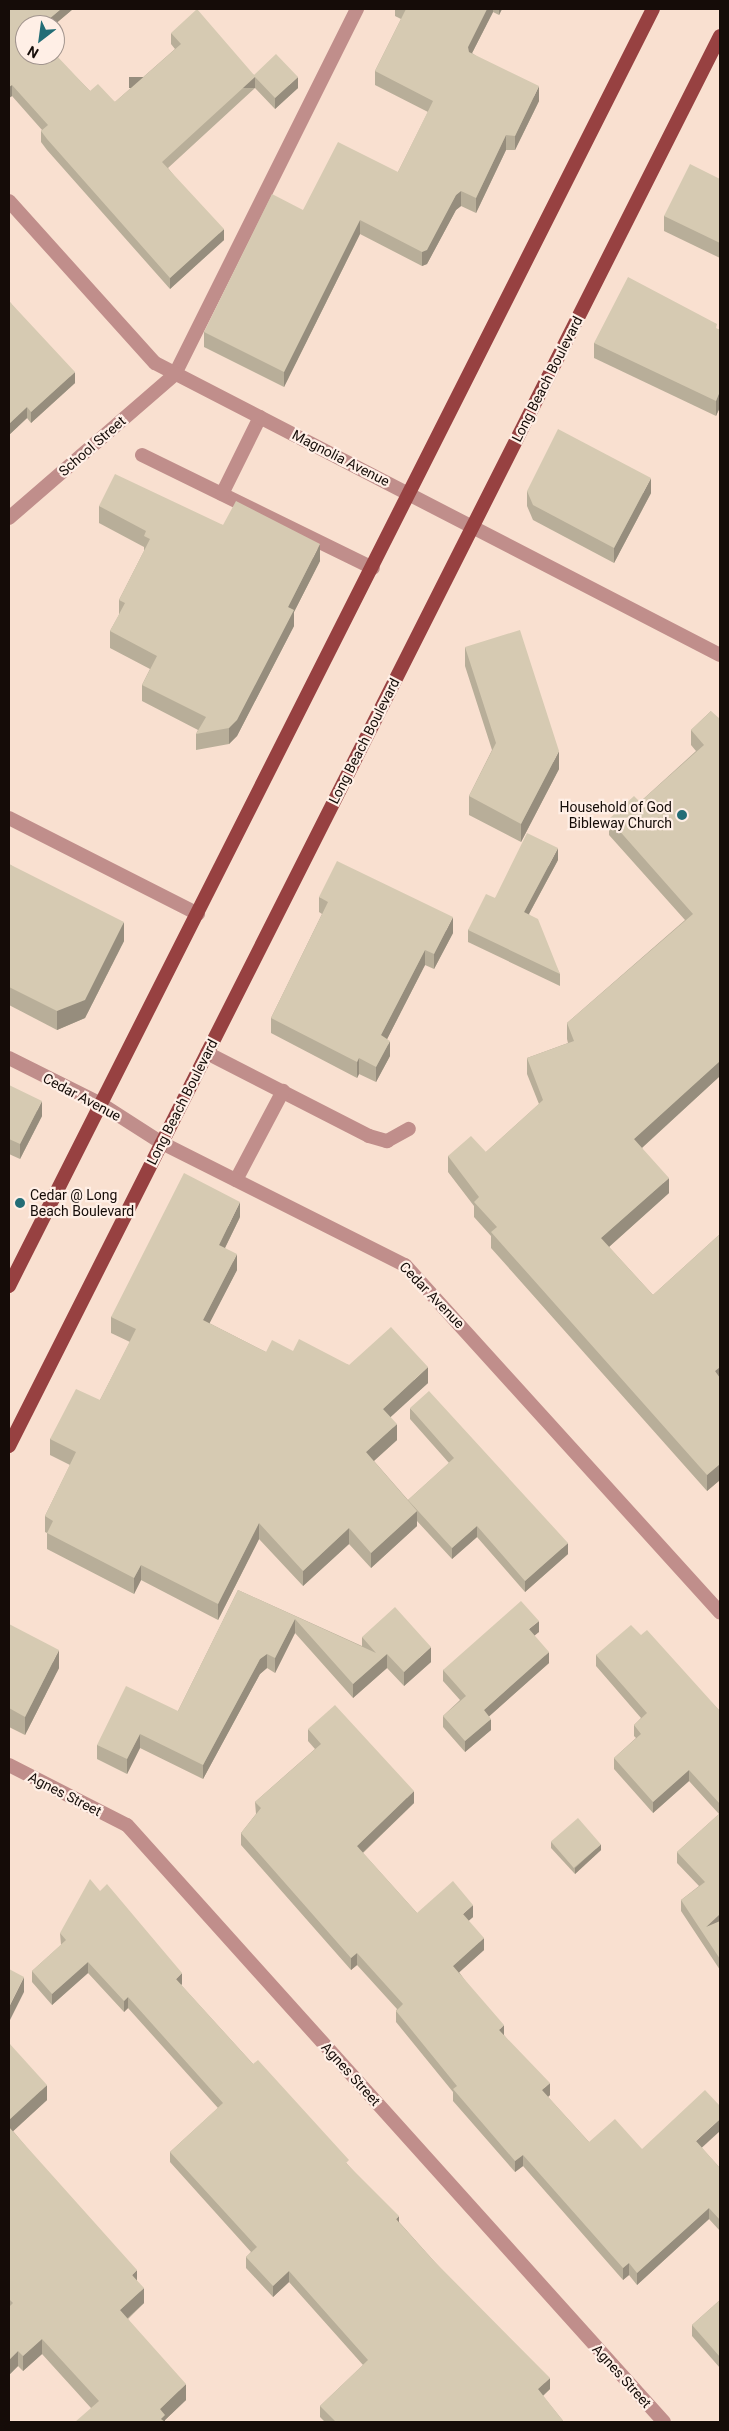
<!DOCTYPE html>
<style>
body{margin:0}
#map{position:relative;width:729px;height:2431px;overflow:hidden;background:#f9e0d0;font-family:Roboto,sans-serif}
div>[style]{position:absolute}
.service>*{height:14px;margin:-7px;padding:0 7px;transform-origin:7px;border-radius:7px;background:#c08e8b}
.minor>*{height:14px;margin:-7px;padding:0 7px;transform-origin:7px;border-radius:7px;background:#c08e8b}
.primary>*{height:14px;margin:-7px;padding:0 7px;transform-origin:7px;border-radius:7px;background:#974141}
.wall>*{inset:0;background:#b8ae99}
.shaded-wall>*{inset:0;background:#968d7d;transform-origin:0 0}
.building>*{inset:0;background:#d6cab2;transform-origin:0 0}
.dots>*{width:14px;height:14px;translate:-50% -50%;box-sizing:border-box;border:2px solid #ffefe6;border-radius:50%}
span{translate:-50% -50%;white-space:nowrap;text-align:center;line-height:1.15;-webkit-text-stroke:4.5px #ffefe6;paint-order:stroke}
.street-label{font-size:14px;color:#150c08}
.poi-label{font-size:14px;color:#150c08}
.right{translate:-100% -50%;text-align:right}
.left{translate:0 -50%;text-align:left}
.frame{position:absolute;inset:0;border:10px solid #150c08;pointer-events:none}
.north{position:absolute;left:15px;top:15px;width:50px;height:50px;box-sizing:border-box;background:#ffefe6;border:1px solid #a1948d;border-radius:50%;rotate:210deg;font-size:14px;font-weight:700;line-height:20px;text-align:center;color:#150c08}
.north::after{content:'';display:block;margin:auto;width:18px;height:22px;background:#236d76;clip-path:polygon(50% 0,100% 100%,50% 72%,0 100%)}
</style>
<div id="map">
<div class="service">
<div style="left:175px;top:374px;width:408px;rotate:-63.5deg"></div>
<div style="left:142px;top:455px;width:257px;rotate:26.1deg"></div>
<div style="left:222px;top:494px;width:86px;rotate:-63.7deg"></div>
<div style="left:9px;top:818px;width:212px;rotate:26.9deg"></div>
<div style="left:207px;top:1053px;width:182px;rotate:27.1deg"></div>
<div style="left:369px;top:1136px;width:19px;rotate:16deg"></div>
<div style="left:387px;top:1141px;width:25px;rotate:-29deg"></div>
<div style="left:236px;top:1180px;width:101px;rotate:-62.2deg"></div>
</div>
<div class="minor">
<div style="left:9px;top:201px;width:218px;rotate:48deg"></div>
<div style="left:155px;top:363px;width:636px;rotate:27.33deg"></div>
<div style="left:9px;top:518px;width:220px;rotate:-40.9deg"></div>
<div style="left:9px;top:1058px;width:103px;rotate:26.6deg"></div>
<div style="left:101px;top:1104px;width:72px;rotate:32.6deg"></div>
<div style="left:162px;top:1143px;width:272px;rotate:26.7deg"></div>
<div style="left:405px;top:1265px;width:469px;rotate:47.8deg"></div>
<div style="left:9px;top:1765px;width:132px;rotate:27deg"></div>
<div style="left:127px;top:1825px;width:803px;rotate:48.03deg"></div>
</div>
<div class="primary">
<div style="left:9px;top:1286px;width:1430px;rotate:-63.24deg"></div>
<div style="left:9px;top:1446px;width:1579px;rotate:-63.24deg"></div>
</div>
<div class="wall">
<div style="clip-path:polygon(9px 9px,73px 9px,54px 25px,25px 25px,90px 91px,115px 102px,175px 49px,171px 44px,171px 33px,254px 75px,298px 88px,275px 109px,255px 88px,168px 168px,224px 240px,170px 289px,47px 150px,41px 142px,41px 131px,42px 130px,12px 96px,9px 98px)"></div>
<div style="clip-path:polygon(395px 9px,502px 9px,499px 15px,493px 12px,472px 53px,539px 101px,515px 150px,506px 150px,476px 213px,461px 206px,456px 210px,427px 264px,422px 266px,360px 234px,284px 387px,204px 347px,204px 332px,303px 210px,398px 172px,428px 112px,375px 85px,375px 71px,401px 19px,395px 16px)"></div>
<div style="clip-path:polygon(720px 179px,720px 258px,664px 231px,664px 216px)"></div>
<div style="clip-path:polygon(9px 301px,75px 383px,31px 423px,27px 418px,9px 435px)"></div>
<div style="clip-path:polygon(717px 329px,720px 330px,720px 407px,716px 416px,594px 358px,594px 343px)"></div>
<div style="clip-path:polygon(527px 491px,651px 493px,614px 563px,533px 520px,527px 506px)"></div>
<div style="clip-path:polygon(99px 506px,223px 525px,320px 561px,294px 612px,294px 626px,237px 736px,229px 744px,196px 750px,196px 734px,198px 730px,142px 701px,142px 685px,150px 669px,110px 648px,110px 631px,119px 615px,119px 600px,144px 551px,144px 547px,99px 523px)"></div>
<div style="clip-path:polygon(465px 647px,559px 769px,521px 842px,469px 815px,469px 796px,492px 750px,465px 666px)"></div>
<div style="clip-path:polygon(711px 711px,720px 1076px,642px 1148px,669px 1193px,609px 1247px,653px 1295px,720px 1234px,720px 1480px,707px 1491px,491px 1248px,491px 1236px,474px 1217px,474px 1206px,448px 1172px,448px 1156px,486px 1152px,539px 1104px,527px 1074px,527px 1058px,568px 1043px,567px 1039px,567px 1023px,685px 920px,609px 835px,609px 819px,640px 802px,696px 751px,691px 745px,691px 730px)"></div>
<div style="clip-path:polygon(558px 860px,529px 914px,560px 974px,560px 986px,468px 942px,468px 930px,495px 898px)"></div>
<div style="clip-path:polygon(9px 864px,124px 941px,85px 1018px,57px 1030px,9px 1005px)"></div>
<div style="clip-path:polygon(319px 897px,453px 933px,434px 969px,425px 965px,387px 1039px,390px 1056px,376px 1082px,359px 1074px,357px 1078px,271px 1033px,271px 1018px,322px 914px,319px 912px)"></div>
<div style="clip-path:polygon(9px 1085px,42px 1116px,20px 1159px,9px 1154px)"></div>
<div style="clip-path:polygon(240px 1217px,225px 1248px,237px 1270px,209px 1323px,266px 1352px,293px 1351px,349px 1365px,428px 1383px,390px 1417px,397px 1440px,374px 1461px,408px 1500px,449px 1463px,410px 1419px,410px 1408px,568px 1554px,525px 1592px,477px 1537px,452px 1559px,417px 1521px,417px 1526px,371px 1568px,349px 1544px,303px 1586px,259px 1539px,218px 1620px,141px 1580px,134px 1594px,47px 1549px,47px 1533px,45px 1532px,45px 1516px,70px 1465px,50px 1455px,50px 1439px,100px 1400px,130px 1342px,111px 1333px,111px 1317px)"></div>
<div style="clip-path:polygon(238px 1590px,362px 1646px,362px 1637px,431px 1662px,404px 1686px,387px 1668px,353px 1698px,295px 1633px,275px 1673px,267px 1668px,260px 1674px,203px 1779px,140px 1748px,127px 1774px,97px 1759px,97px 1745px,178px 1711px)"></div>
<div style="clip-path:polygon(9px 1624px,59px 1668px,25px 1735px,9px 1727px)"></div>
<div style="clip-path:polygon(539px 1632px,534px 1635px,549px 1663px,489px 1716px,491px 1730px,465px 1752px,443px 1727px,443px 1716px,460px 1700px,443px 1681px,443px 1670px)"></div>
<div style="clip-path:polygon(641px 1635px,720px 1711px,720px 1970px,681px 1911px,681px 1900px,699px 1886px,677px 1863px,677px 1852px,719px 1814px,689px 1781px,653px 1813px,614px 1769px,614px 1758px,636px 1738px,634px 1736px,634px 1725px,641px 1718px,596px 1666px,596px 1655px)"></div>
<div style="clip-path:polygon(308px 1729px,414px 1803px,363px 1853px,417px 1913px,473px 1917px,468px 1921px,484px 1950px,459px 1972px,504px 2035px,550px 2095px,548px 2097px,589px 2142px,642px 2149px,702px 2148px,720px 2168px,720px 2231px,709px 2219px,637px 2285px,629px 2275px,623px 2280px,523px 2166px,515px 2172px,453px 2101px,453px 2092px,396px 2022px,396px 2011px,397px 2009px,357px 1965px,351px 1970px,241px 1845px,241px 1833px,256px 1814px,255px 1802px,315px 1749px,308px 1741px)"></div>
<div style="clip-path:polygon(551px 1842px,601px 1850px,575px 1874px,551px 1848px)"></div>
<div style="clip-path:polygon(60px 1933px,182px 1984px,181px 1985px,253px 2064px,349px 2166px,433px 2260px,550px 2389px,543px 2396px,564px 2422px,325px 2422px,320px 2417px,320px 2406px,363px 2365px,289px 2282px,273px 2297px,246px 2268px,246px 2257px,251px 2252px,170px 2162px,170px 2152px,218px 2108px,128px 2008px,124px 2012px,88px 1973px,52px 2005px,32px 1982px,32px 1971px,61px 1945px)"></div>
<div style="clip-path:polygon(9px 2043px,47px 2100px,13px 2131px,137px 2281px,144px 2303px,128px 2319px,186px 2400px,165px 2420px,165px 2422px,91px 2408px,42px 2354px,23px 2371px,18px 2366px,9px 2375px)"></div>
<div style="clip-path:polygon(720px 2300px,720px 2368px,692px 2336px,692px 2325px)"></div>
</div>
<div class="shaded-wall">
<div style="clip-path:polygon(61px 9px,73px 9px,54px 25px,42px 25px)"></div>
<div style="clip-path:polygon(487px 9px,493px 9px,493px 12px,468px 61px,468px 47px)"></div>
<div style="clip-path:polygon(499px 9px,502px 9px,499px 15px)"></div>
<div style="left:255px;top:77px;width:11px;height:126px;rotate:90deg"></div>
<div style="clip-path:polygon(298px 77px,298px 88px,275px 109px,275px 98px)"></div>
<div style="clip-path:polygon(12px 85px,12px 96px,9px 98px,9px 87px)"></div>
<div style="clip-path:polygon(539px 86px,539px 101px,515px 150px,515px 136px)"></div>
<div style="clip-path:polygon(506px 135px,506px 150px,476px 213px,476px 198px)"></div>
<div style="clip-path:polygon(461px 191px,461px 206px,456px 210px,427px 264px,422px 266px,422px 252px,456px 195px)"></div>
<div style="clip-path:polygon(360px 220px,360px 234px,284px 387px,284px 372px)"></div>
<div style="clip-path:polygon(224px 229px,224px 240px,170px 289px,170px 278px)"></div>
<div style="clip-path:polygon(75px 372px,75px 383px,31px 423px,31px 412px)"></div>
<div style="clip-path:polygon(720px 391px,720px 407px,716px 416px,716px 401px)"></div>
<div style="clip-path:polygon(27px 407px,27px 418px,9px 435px,9px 424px)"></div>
<div style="clip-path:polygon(651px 478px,651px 493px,614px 563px,614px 548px)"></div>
<div style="clip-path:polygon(320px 544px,320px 561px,294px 612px,294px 626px,237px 736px,229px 744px,229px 728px,288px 607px)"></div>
<div style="clip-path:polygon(559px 751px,559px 769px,521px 842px,521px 824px)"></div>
<div style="clip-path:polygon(558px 848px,558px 860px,524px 923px,524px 912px)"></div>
<div style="clip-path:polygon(453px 917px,453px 933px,434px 969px,434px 954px)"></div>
<div style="clip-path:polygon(124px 922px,124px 941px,85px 1018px,57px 1030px,57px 1011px)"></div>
<div style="clip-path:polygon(425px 950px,425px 965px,381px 1051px,381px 1035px)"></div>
<div style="clip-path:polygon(390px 1041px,390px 1056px,376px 1082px,376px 1067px)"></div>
<div style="clip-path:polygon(359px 1058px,359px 1074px,357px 1078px,357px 1062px)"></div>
<div style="clip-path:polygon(720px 1061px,720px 1076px,634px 1155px,634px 1139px)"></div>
<div style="clip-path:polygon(42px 1101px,42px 1116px,20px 1159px,20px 1144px)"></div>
<div style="clip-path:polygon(669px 1178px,669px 1193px,601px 1254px,601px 1238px)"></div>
<div style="clip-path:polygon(240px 1202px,240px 1217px,219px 1260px,219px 1245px)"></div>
<div style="clip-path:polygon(237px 1254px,237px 1270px,203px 1336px,203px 1320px)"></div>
<div style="clip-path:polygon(428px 1367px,428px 1383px,383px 1424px,383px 1409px)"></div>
<div style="clip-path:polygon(720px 1367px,720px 1382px,715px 1371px)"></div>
<div style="clip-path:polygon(397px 1424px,397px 1440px,366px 1468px,366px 1452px)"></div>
<div style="clip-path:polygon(720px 1464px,720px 1480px,707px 1491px,707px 1475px)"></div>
<div style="clip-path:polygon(417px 1511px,417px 1526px,371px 1568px,371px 1553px)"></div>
<div style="clip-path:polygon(259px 1523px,259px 1539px,218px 1620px,218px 1604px)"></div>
<div style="clip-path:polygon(477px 1526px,477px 1537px,452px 1559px,452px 1548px)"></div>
<div style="clip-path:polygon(349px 1528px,349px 1544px,303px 1586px,303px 1571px)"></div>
<div style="clip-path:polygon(568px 1543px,568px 1554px,525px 1592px,525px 1581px)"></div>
<div style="clip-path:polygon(141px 1565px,141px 1580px,134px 1594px,134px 1578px)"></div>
<div style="clip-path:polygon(295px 1619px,295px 1633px,275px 1673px,275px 1658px)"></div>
<div style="clip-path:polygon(539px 1621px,539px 1632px,529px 1640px,529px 1629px)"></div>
<div style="clip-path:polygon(431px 1647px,431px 1662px,404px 1686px,404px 1672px)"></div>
<div style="clip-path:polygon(59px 1650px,59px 1668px,25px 1735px,25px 1717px)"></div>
<div style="clip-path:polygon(549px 1652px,549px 1663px,484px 1721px,484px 1710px)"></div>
<div style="clip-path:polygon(267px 1654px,267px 1668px,260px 1674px,203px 1779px,203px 1765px,260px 1659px)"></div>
<div style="clip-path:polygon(387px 1654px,387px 1668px,353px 1698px,353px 1684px)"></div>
<div style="clip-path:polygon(491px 1719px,491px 1730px,465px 1752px,465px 1741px)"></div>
<div style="clip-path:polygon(140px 1734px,140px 1748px,127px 1774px,127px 1759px)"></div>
<div style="clip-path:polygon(689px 1770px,689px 1781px,653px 1813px,653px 1802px)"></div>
<div style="clip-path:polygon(414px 1791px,414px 1803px,357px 1858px,357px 1846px)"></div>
<div style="clip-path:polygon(601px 1844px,601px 1850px,575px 1874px,575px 1868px)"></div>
<div style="clip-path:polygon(473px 1905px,473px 1917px,463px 1926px,463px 1914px)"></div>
<div style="clip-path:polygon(720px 1914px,720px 1925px,706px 1927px)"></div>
<div style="clip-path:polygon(484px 1938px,484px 1950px,453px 1978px,453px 1966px)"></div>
<div style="clip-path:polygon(357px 1953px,357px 1965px,351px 1970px,351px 1958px)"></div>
<div style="clip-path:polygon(88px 1962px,88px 1973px,52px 2005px,52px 1994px)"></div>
<div style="clip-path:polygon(182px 1973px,182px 1984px,176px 1990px,176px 1979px)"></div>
<div style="clip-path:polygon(24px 1977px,24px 1992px,9px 2022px,9px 2007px)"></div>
<div style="clip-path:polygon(128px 1997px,128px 2008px,124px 2012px,124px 2001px)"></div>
<div style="clip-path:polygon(504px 2025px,504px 2037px,499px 2030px)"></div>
<div style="clip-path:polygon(550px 2083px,550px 2095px,542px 2102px,542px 2090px)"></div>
<div style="clip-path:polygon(47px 2085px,47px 2100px,9px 2135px,9px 2120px)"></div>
<div style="clip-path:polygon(720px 2119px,720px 2131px,696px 2153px,696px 2141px)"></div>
<div style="clip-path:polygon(523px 2155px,523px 2166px,515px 2172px,515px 2161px)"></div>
<div style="clip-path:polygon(709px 2208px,709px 2219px,637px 2285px,637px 2273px)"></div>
<div style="clip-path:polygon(399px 2216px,399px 2227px,396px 2219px)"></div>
<div style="clip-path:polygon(629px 2263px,629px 2275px,623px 2280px,623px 2268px)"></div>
<div style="clip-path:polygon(137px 2270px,137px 2285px,132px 2275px)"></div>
<div style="clip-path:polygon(289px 2271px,289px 2282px,273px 2297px,273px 2286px)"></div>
<div style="clip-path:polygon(144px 2288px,144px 2303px,120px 2325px,120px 2310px)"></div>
<div style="clip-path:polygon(42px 2339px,42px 2354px,23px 2371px,23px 2356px)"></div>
<div style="clip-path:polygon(18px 2351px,18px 2366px,9px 2375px,9px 2360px)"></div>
<div style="clip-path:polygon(550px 2378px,550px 2389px,538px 2400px,538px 2389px)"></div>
<div style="clip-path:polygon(186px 2384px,186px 2400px,165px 2420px,165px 2422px,160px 2422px,160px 2409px)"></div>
</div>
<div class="building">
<div style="clip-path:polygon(9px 9px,61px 9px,42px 25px,25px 25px,25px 55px,55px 55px,55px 54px,90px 91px,98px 84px,115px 102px,181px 44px,171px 33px,197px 9px,254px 75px,276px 54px,298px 77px,275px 98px,255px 77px,162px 162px,224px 229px,170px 278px,47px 139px,41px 131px,48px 125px,12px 85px,9px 87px)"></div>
<div style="clip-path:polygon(406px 9px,487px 9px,468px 47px,469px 52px,539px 86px,515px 136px,506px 135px,476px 198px,461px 191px,456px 195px,427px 250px,422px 252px,360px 220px,284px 372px,204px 332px,272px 194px,303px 210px,338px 142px,398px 172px,433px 101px,375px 71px)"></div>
<div style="clip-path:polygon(690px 164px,720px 179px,720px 243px,664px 216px)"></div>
<div style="clip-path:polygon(628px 277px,717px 324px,716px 328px,720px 330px,720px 391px,716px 401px,594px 343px)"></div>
<div style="clip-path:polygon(9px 301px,75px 372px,31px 412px,27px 407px,9px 424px)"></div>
<div style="clip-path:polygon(558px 429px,651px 478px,614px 548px,533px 505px,527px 491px)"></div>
<div style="clip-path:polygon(115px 474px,223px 525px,236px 501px,320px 544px,288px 607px,294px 610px,237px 720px,229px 728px,196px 734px,206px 717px,142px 685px,157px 656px,110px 631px,125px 603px,119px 600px,150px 539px,144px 536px,146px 531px,99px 506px)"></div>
<div style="clip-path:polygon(520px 630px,559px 751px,521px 824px,469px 796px,496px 743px,465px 647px)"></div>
<div style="clip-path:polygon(711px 711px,720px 719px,720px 1061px,634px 1139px,669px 1178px,601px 1238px,653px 1295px,720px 1234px,720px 1367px,715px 1371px,720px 1378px,720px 1464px,707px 1475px,491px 1232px,497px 1227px,474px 1202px,479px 1197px,448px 1156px,471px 1136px,486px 1152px,543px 1100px,527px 1058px,574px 1041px,567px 1023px,693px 914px,609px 819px,634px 796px,640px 802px,704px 745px,691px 730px)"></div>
<div style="clip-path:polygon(527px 833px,558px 848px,524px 912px,538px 919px,560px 974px,468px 930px,486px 894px,495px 898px)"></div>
<div style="clip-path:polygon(337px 861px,453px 917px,434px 954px,425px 950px,381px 1035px,390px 1041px,376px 1067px,359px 1058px,357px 1062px,271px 1018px,328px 902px,319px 897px)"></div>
<div style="clip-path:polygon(9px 864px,124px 922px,85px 1000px,57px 1011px,9px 987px)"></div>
<div style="clip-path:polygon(9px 1085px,42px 1101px,20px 1144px,9px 1139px)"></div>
<div style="clip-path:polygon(184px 1173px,240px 1202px,219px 1245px,237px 1254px,203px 1320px,266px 1352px,272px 1340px,293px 1351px,299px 1339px,349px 1365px,391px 1327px,428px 1367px,383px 1409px,397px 1424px,366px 1452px,417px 1511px,371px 1553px,349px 1528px,303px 1571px,259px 1523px,218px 1604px,141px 1565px,134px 1578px,47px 1533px,53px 1521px,45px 1516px,76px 1452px,50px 1439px,76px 1389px,100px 1400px,136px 1329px,111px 1317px)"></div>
<div style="clip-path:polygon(429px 1391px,568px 1543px,525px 1581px,477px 1526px,452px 1548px,408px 1500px,454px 1458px,410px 1408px)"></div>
<div style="clip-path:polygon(238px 1590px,376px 1653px,362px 1637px,395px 1607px,431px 1647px,404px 1672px,387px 1654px,353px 1684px,295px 1619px,275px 1658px,267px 1654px,260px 1659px,203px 1765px,140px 1734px,127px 1759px,97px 1745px,126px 1686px,178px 1711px)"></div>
<div style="clip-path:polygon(521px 1601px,539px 1621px,529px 1629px,549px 1652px,484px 1710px,491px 1719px,465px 1741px,443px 1716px,466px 1696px,443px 1670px)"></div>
<div style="clip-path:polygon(9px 1624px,59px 1650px,25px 1717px,9px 1708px)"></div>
<div style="clip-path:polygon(631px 1625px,641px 1635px,647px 1630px,720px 1711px,720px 1804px,689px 1770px,653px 1802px,614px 1758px,641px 1734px,634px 1725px,647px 1713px,596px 1655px)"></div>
<div style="clip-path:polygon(335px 1705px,414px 1791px,357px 1846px,417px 1913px,453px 1881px,473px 1905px,463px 1914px,484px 1938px,453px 1966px,504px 2025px,499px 2030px,550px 2083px,542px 2090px,589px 2142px,615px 2119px,642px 2149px,705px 2090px,720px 2106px,720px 2119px,696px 2141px,720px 2168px,720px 2220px,709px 2208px,637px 2273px,629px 2263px,623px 2268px,523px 2155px,515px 2161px,453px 2089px,457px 2086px,396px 2011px,403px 2004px,357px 1953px,351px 1958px,241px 1833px,261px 1808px,255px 1802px,321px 1744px,308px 1729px)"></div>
<div style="clip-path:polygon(720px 1813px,720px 1914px,706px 1927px,720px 1921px,720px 1959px,681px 1900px,705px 1882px,677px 1852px)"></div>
<div style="left:578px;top:1818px;width:35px;height:36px;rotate:49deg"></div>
<div style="clip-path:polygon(90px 1879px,100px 1891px,107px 1884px,182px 1973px,176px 1979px,253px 2064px,258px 2060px,349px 2160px,346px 2163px,399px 2216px,396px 2219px,433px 2260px,550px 2378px,538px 2389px,564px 2422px,336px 2422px,320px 2406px,368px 2360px,289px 2271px,273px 2286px,246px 2257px,257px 2247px,170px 2152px,223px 2103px,128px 1997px,124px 2001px,88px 1962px,52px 1994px,32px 1971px,66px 1940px,60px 1933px)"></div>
<div style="clip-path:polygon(9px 1969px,24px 1977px,9px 2007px)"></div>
<div style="clip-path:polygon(9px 2043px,47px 2085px,9px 2120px)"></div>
<div style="clip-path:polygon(9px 2127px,137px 2270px,132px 2275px,144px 2288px,120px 2310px,186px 2384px,160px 2409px,165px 2415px,161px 2419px,165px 2422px,75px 2422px,99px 2401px,42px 2339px,23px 2356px,18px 2351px,9px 2360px,9px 2307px,13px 2303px,9px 2299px)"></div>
<div style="clip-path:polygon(720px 2300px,720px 2357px,692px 2325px)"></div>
</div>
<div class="dots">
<div style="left:682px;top:815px;background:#236d76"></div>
<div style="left:20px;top:1203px;background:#236d76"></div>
</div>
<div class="street-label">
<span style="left:547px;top:379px;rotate:-63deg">Long Beach Boulevard</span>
<span style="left:92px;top:446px;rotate:-41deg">School Street</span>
<span style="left:341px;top:458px;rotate:27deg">Magnolia Avenue</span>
<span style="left:364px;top:741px;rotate:-63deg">Long Beach Boulevard</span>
<span style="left:82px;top:1097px;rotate:28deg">Cedar Avenue</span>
<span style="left:182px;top:1102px;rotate:-63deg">Long Beach Boulevard</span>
<span style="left:432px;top:1295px;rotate:46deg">Cedar Avenue</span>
<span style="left:65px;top:1794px;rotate:27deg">Agnes Street</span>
<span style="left:351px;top:2074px;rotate:48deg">Agnes Street</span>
<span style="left:622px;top:2376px;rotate:48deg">Agnes Street</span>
</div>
<div class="poi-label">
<span class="right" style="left:672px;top:815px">Household of God<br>Bibleway Church</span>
<span class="left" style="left:30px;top:1203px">Cedar @ Long<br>Beach Boulevard</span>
</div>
<div class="frame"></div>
<div class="north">N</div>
</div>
